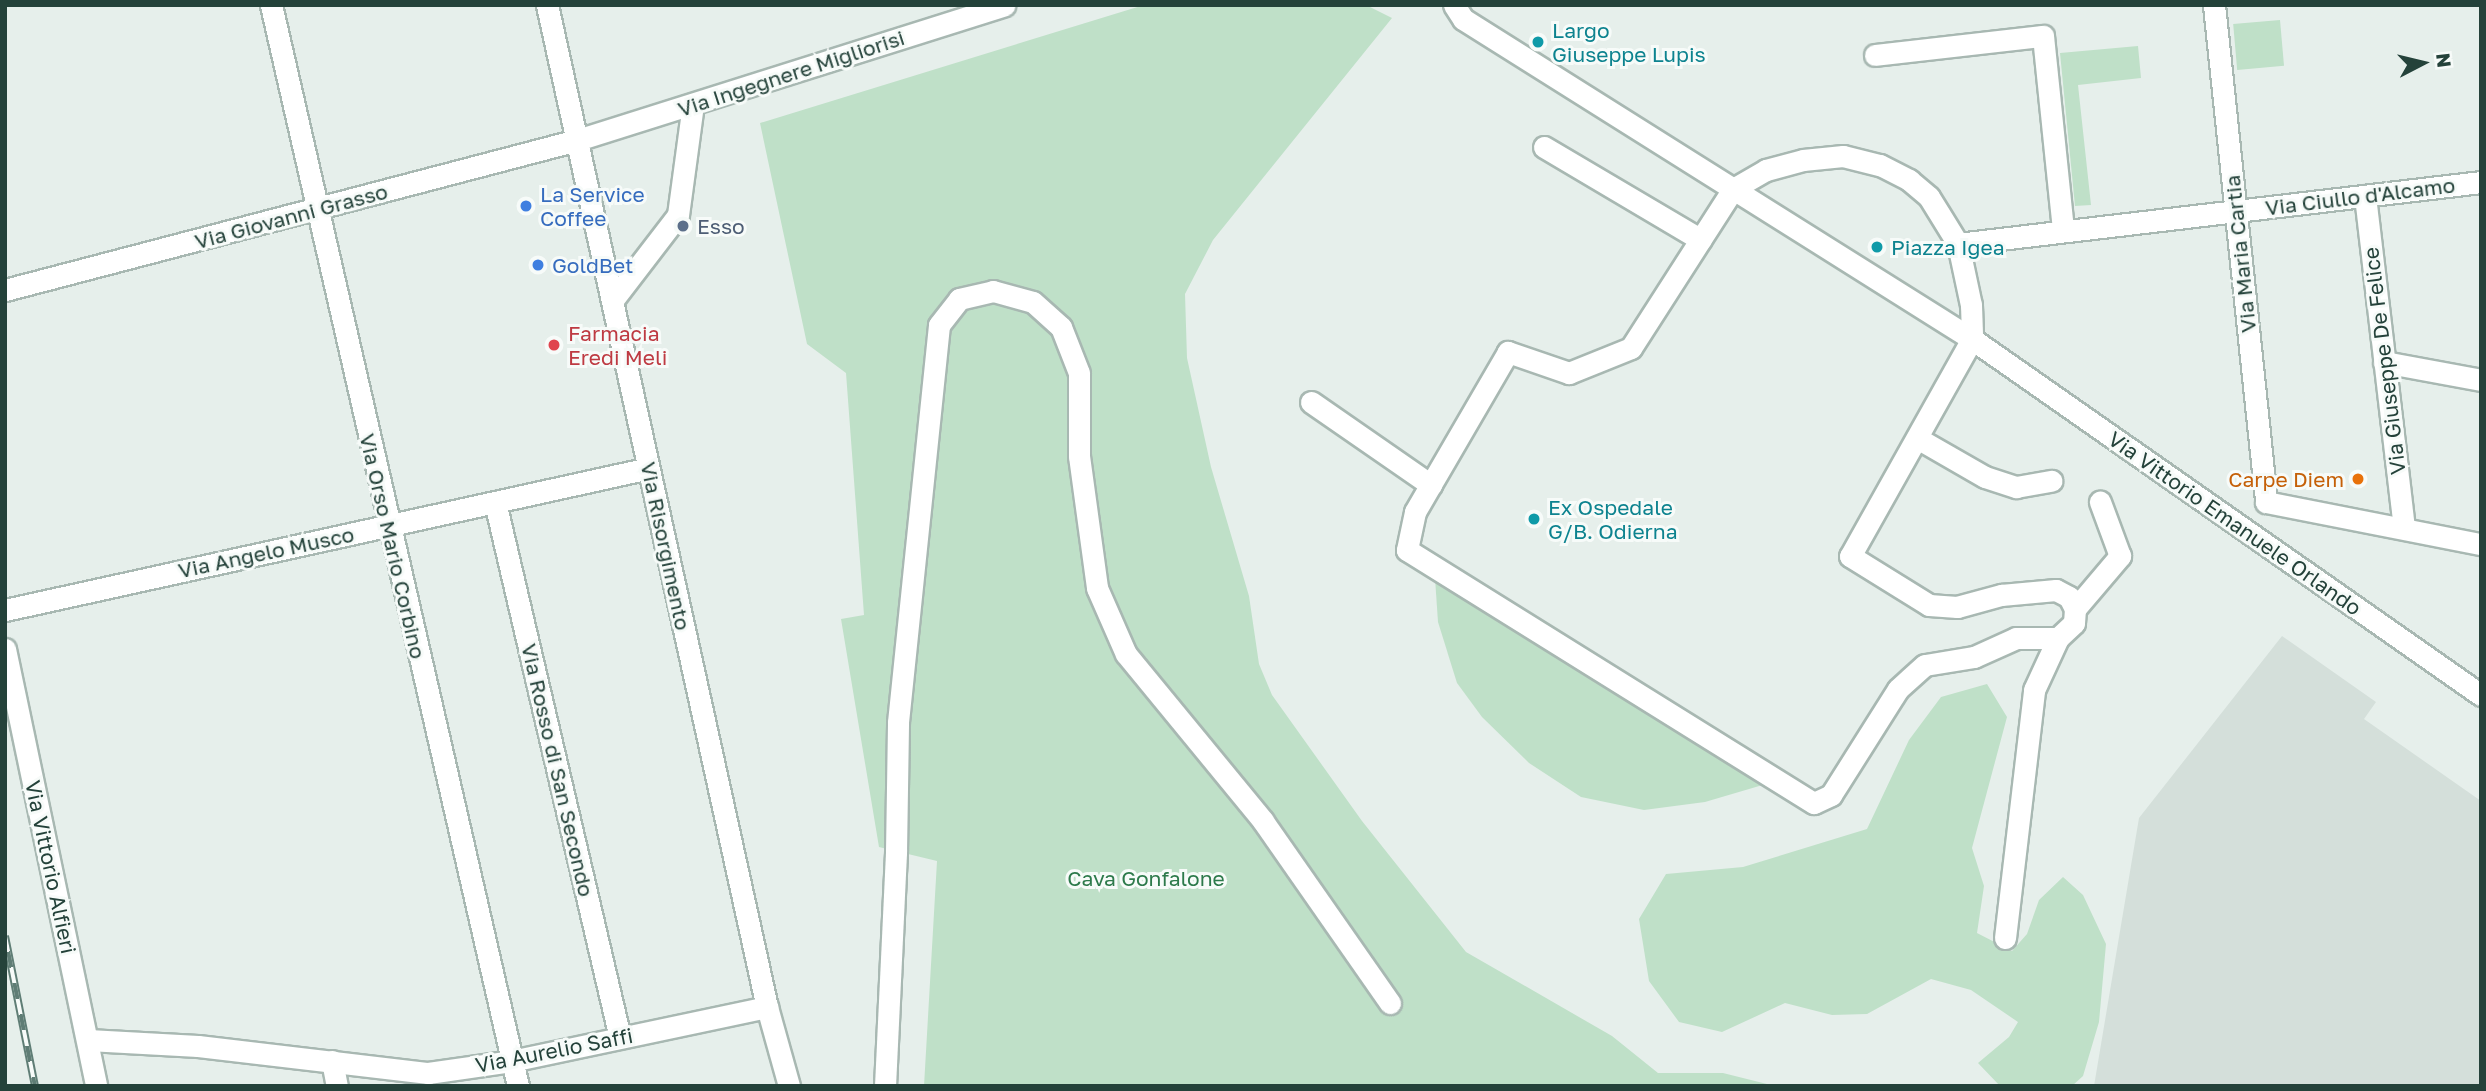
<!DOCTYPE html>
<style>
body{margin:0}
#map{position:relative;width:2486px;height:1091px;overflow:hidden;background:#e6efeb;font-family:"Golos Text",sans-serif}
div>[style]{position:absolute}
.built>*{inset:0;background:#d4dfda}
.green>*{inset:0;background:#bfe0c8;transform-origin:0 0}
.roads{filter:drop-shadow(2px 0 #a8b8b2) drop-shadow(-2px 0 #a8b8b2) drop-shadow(0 2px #a8b8b2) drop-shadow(0 -2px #a8b8b2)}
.lane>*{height:21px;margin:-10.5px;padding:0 10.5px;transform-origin:10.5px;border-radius:10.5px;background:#fff}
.street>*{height:21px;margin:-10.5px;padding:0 10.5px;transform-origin:10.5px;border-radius:10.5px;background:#fff}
.secondary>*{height:21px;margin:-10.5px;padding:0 10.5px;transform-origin:10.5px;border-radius:10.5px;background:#fff}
.rail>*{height:8px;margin-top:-4px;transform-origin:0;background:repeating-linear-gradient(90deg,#f7fbf9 0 16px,#5f7d75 0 32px);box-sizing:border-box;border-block:2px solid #5f7d75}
.dots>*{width:19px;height:19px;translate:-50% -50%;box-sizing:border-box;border:4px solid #f7fbf9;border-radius:50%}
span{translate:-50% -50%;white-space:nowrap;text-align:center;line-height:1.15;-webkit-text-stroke:6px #f7fbf9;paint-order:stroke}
.culture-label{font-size:21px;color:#0d838f}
.left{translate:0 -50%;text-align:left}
.street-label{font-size:21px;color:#24423a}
.shop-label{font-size:21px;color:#366cbe}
.service-label{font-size:21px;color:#4e5e75}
.health-label{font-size:21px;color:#be3a42}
.food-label{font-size:21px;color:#c56008}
.right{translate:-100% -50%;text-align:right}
.park-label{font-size:21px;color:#2d7a4b}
.frame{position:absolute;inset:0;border:7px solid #24423a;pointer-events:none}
.north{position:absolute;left:2388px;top:28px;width:70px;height:70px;-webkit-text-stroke:5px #f7fbf9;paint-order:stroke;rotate:83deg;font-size:19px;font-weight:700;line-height:28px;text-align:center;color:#24423a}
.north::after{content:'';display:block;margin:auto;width:24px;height:32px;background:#24423a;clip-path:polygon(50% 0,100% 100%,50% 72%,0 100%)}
</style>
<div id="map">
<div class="built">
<div style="clip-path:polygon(2282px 636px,2376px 702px,2364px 719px,2481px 801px,2481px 1086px,2094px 1086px,2139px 818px)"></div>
</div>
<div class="green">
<div style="clip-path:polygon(1144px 5px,1366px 5px,1392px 18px,1213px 240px,1185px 294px,1187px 358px,1211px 467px,1249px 596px,1259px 664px,1272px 695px,1362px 821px,1466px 952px,1612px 1036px,1658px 1073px,1723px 1073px,1775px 1086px,924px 1086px,937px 861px,879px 847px,841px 619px,864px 615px,846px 373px,807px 344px,760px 123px)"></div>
<div style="left:2280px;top:20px;width:46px;height:47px;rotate:85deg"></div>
<div style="clip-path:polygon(2138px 46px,2141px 78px,2078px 85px,2091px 205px,2075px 206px,2060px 53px)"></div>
<div style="clip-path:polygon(1435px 578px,1766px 784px,1705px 802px,1644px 810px,1581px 797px,1529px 763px,1482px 717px,1457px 683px,1438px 622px)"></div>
<div style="clip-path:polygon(1987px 684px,2007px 717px,1972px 848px,1984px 886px,1977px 933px,2012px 951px,2027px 934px,2039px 900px,2063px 877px,2083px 895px,2106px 944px,2099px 1022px,2083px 1076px,2072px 1086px,2000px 1086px,1978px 1063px,2009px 1037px,2018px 1022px,1971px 990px,1931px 979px,1867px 1014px,1832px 1015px,1785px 1003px,1722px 1032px,1679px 1022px,1649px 981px,1639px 919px,1666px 874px,1743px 867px,1867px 829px,1909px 740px,1941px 697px)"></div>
</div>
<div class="roads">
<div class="lane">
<div style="left:1875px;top:55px;width:169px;rotate:-6.5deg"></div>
<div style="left:2043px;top:36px;width:196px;rotate:84.1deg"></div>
<div style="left:1544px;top:147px;width:182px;rotate:30.6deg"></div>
<div style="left:1733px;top:189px;width:189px;rotate:122.7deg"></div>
<div style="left:1631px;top:348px;width:67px;rotate:158deg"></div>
<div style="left:1569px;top:373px;width:65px;rotate:-161deg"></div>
<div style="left:1508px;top:352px;width:185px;rotate:120.2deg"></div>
<div style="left:1415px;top:512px;width:39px;rotate:102deg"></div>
<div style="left:1407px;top:550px;width:479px;rotate:31.9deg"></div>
<div style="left:1814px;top:803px;width:19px;rotate:-25deg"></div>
<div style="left:1831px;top:795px;width:125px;rotate:-57.7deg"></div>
<div style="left:1898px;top:689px;width:36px;rotate:-42deg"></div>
<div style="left:1925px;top:665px;width:50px;rotate:-9.3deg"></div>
<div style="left:1974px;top:657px;width:46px;rotate:-24.3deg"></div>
<div style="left:2016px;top:638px;width:42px"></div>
<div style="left:2058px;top:638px;width:22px;rotate:-43deg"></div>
<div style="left:2074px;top:623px;width:14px;rotate:-86deg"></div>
<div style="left:612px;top:301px;width:108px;rotate:-52.5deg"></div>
<div style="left:678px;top:215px;width:112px;rotate:-82.3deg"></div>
<div style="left:1972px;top:339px;width:249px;rotate:119.3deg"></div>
<div style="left:1850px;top:556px;width:93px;rotate:31.8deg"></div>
<div style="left:1929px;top:605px;width:28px;rotate:4deg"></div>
<div style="left:1957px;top:607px;width:46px;rotate:-15.3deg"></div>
<div style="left:2001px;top:595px;width:55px;rotate:-5.2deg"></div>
<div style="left:2056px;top:590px;width:15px;rotate:28deg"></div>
<div style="left:2069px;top:597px;width:13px;rotate:63deg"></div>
<div style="left:2075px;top:609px;width:70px;rotate:-49.7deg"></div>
<div style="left:2120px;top:556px;width:58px;rotate:-110.3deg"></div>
<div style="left:1311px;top:402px;width:146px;rotate:34.7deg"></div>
<div style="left:1917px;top:438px;width:78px;rotate:29.8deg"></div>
<div style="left:1985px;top:477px;width:33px;rotate:18deg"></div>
<div style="left:2016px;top:487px;width:36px;rotate:-10deg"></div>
<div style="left:896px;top:852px;width:130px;rotate:-89.1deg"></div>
<div style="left:898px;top:722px;width:399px;rotate:-84.1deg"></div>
<div style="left:939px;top:325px;width:33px;rotate:-52deg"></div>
<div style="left:959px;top:299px;width:35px;rotate:-13deg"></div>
<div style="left:993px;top:291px;width:41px;rotate:15.4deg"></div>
<div style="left:1033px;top:302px;width:38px;rotate:42deg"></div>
<div style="left:1061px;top:327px;width:49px;rotate:68.6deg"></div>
<div style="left:1079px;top:373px;width:83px;rotate:90deg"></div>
<div style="left:1079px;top:456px;width:133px;rotate:82.2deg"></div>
<div style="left:1097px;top:588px;width:72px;rotate:66.3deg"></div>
<div style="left:1126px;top:654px;width:216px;rotate:50.6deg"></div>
<div style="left:1263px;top:821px;width:222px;rotate:55.1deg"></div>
<div style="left:2005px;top:938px;width:250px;rotate:-83.3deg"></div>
<div style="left:2034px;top:690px;width:57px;rotate:-65.2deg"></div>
</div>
<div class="street">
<div style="left:271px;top:5px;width:1109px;rotate:77.13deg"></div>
<div style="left:1454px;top:5px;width:17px;rotate:57deg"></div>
<div style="left:1463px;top:19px;width:601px;rotate:32.16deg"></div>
<div style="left:1972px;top:339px;width:621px;rotate:34.97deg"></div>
<div style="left:2214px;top:5px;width:500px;rotate:84deg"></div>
<div style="left:1733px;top:189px;width:38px;rotate:-30deg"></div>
<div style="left:1766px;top:170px;width:38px;rotate:-15deg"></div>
<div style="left:1803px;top:160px;width:40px;rotate:-5.7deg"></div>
<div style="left:1843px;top:156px;width:38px;rotate:14deg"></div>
<div style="left:1880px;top:165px;width:33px;rotate:27deg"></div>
<div style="left:1909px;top:180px;width:26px;rotate:40deg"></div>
<div style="left:1929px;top:197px;width:55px;rotate:58.3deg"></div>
<div style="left:1958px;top:244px;width:62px;rotate:78deg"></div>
<div style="left:1971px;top:305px;width:34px;rotate:88deg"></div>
<div style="left:2365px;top:196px;width:333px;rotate:83.3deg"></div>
<div style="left:1958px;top:244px;width:527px;rotate:-6.76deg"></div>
<div style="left:5px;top:290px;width:591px;rotate:-14.69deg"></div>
<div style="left:2384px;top:362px;width:99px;rotate:10.5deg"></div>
<div style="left:495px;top:502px;width:550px;rotate:76.87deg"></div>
<div style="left:2266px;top:502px;width:219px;rotate:11.1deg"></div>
<div style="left:5px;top:610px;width:659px;rotate:-12.43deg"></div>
<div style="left:5px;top:649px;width:446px;rotate:78.2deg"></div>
<div style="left:88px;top:1040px;width:110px;rotate:3.1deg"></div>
<div style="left:198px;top:1046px;width:232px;rotate:6.7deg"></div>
<div style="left:428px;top:1073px;width:84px;rotate:-8.2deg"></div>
<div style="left:511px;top:1061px;width:262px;rotate:-11.9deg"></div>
<div style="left:332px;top:1061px;width:25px;rotate:79deg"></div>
<div style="left:885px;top:1086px;width:234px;rotate:-87.3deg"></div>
</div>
<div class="secondary">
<div style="left:547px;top:5px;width:1026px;rotate:77.62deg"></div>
<div style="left:767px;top:1007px;width:82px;rotate:74.4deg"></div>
<div style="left:577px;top:140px;width:448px;rotate:-17.5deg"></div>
</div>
</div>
<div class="rail">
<div style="left:5px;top:936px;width:153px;rotate:78.7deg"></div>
</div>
<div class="dots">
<div style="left:1538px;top:42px;background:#0f9aa8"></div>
<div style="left:526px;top:206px;background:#3f7fe0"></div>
<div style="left:683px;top:226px;background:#5c6f8a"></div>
<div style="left:1877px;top:247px;background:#0f9aa8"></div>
<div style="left:538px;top:265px;background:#3f7fe0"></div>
<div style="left:554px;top:345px;background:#e0444e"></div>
<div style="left:2358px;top:479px;background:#e8710a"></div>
<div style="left:1534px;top:519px;background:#0f9aa8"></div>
</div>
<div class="culture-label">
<span class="left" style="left:1552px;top:42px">Largo<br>Giuseppe Lupis</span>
<span class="left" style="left:1891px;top:247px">Piazza Igea</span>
<span class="left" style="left:1548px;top:519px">Ex Ospedale<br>G/B. Odierna</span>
</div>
<div class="street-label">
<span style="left:791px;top:73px;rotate:-18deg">Via Ingegnere Migliorisi</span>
<span style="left:2360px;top:196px;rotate:-7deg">Via Ciullo d'Alcamo</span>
<span style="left:291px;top:216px;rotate:-15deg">Via Giovanni Grasso</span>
<span style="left:2240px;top:254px;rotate:-96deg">Via Maria Cartia</span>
<span style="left:2384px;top:361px;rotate:-97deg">Via Giuseppe De Felice</span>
<span style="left:2235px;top:523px;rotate:35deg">Via Vittorio Emanuele Orlando</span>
<span style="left:393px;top:546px;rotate:77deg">Via Orso Mario Corbino</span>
<span style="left:666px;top:546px;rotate:78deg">Via Risorgimento</span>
<span style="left:266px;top:552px;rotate:-12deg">Via Angelo Musco</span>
<span style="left:558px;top:770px;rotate:77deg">Via Rosso di San Secondo</span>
<span style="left:51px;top:867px;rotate:78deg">Via Vittorio Alfieri</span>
<span style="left:554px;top:1050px;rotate:-11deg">Via Aurelio Saffi</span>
</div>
<div class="shop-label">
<span class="left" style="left:540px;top:206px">La Service<br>Coffee</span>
<span class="left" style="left:552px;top:265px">GoldBet</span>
</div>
<div class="service-label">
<span class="left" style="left:697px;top:226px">Esso</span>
</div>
<div class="health-label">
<span class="left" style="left:568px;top:345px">Farmacia<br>Eredi Meli</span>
</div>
<div class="food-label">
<span class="right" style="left:2344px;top:479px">Carpe Diem</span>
</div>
<div class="park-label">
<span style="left:1146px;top:878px">Cava Gonfalone</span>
</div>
<div class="frame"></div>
<div class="north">N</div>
</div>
